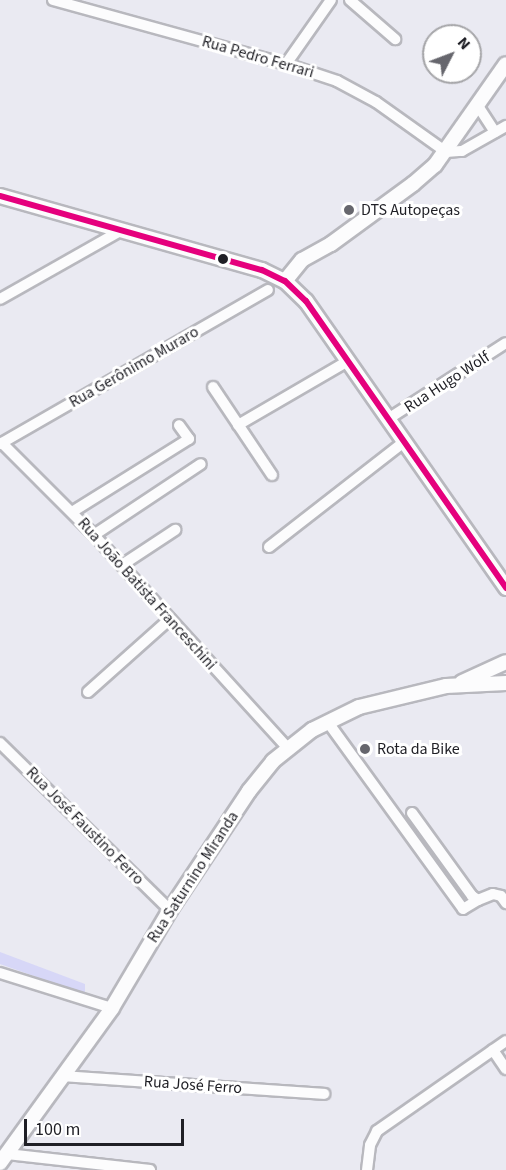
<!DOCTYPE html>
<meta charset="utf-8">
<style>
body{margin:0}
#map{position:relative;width:506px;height:1170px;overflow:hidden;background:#eaeaf2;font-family:"Source Sans 3",sans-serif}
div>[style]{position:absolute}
.green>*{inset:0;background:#d7d7f7}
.roads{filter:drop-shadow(2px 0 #b8b8be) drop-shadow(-2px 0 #b8b8be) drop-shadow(0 2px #b8b8be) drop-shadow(0 -2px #b8b8be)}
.street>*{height:10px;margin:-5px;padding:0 5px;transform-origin:5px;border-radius:5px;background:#fcfcfd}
.secondary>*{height:14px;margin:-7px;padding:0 7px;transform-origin:7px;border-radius:7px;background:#fcfcfd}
.bus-1>*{height:6px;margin:-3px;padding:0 3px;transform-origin:3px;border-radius:3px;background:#e5007d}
.dots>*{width:16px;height:16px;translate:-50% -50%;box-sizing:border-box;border:3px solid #fff;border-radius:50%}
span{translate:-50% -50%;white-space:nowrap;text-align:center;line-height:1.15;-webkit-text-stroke:6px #fff;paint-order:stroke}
.street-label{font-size:16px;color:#1f1f25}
.poi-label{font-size:16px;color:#1f1f25}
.left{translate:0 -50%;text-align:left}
.north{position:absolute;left:422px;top:24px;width:60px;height:60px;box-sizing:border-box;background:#fff;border:2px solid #a5a5a8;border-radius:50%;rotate:48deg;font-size:16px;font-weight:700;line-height:24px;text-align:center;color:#1f1f25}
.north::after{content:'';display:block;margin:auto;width:21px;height:27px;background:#66666d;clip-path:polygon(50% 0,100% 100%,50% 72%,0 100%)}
.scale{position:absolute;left:24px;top:1119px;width:160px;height:27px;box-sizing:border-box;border:3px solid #1f1f25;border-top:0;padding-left:8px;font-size:18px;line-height:21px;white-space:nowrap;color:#1f1f25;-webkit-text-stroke:4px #fff;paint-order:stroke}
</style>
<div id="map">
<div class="green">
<div style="clip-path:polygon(0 952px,85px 984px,85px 994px,0 964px)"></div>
</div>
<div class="roads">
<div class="street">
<div style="left:53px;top:0;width:242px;rotate:15.4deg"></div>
<div style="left:286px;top:64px;width:54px;rotate:18.4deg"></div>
<div style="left:337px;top:81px;width:44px;rotate:28.3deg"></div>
<div style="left:376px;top:102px;width:86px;rotate:35.5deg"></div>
<div style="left:446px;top:152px;width:16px;rotate:-4deg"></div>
<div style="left:462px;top:151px;width:51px;rotate:-29.6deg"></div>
<div style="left:350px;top:0;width:60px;rotate:40.9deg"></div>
<div style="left:286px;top:64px;width:78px;rotate:-54.9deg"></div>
<div style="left:478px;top:106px;width:31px;rotate:57deg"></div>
<div style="left:0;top:299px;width:140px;rotate:-29.5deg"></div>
<div style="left:213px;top:387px;width:106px;rotate:56.2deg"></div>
<div style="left:388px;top:419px;width:140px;rotate:-32.8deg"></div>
<div style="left:238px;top:425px;width:127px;rotate:-30.2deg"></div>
<div style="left:2px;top:443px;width:130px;rotate:45deg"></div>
<div style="left:94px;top:535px;width:288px;rotate:47.7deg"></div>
<div style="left:0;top:444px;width:309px;rotate:-29.9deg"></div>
<div style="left:72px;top:512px;width:138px;rotate:-32deg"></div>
<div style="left:189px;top:439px;width:17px;rotate:-126deg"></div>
<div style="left:94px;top:535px;width:128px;rotate:-33.6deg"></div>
<div style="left:269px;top:547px;width:171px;rotate:-37.9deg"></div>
<div style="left:122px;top:565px;width:64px;rotate:-33.4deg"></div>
<div style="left:88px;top:692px;width:110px;rotate:-41.7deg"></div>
<div style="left:327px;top:721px;width:232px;rotate:54.1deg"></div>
<div style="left:463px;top:909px;width:17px;rotate:-31deg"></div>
<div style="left:0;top:743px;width:238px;rotate:44.5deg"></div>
<div style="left:412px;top:813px;width:102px;rotate:54.1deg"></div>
<div style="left:472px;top:896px;width:7px;rotate:34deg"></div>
<div style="left:478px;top:900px;width:16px;rotate:-22deg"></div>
<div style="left:493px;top:894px;width:8px;rotate:14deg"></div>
<div style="left:501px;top:896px;width:9px;rotate:54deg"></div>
<div style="left:0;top:973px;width:117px;rotate:17.4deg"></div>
<div style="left:493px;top:1050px;width:23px;rotate:56deg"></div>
<div style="left:63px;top:1076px;width:262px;rotate:3.9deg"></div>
<div style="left:7px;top:1154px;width:144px;rotate:6.4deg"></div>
<div style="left:367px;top:1170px;width:25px;rotate:-83deg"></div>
<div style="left:370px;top:1145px;width:16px;rotate:-63deg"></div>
<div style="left:377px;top:1131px;width:157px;rotate:-34.9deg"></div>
</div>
<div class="secondary">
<div style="left:0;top:196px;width:272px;rotate:15.8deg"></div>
<div style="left:262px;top:270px;width:25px;rotate:26deg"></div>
<div style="left:285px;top:281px;width:29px;rotate:44deg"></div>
<div style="left:306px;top:301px;width:350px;rotate:55.1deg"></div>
<div style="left:285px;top:281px;width:27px;rotate:-51deg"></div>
<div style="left:302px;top:260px;width:33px;rotate:-29deg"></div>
<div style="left:331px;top:244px;width:102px;rotate:-36.2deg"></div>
<div style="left:413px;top:184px;width:29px;rotate:-41deg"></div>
<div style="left:435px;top:165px;width:123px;rotate:-54.9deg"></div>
<div style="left:462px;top:682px;width:48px;rotate:-24.4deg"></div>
<div style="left:0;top:1163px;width:191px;rotate:-54.1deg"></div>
<div style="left:112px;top:1008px;width:114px;rotate:-59.4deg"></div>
<div style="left:170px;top:910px;width:143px;rotate:-56.4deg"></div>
<div style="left:249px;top:791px;width:38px;rotate:-51deg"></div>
<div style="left:273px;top:761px;width:50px;rotate:-38.5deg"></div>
<div style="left:312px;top:730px;width:52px;rotate:-26.1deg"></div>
<div style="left:359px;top:707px;width:89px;rotate:-13.6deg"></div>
<div style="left:446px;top:686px;width:60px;rotate:-2.9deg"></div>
</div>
</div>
<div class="bus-1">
<div style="left:0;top:196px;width:272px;rotate:15.8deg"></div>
<div style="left:262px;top:270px;width:25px;rotate:26deg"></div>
<div style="left:285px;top:281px;width:29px;rotate:44deg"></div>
<div style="left:306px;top:301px;width:350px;rotate:55.1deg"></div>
</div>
<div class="dots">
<div style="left:349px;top:210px;background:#66666d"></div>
<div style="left:223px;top:259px;background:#1f1f25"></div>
<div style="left:365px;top:749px;background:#66666d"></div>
</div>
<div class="street-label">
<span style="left:258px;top:57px;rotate:16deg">Rua Pedro Ferrari</span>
<span style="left:134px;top:367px;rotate:-30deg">Rua Gerônimo Muraro</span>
<span style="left:447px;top:382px;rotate:-33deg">Rua Hugo Wolf</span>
<span style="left:147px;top:594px;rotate:48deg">Rua João Batista Franceschini</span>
<span style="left:85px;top:826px;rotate:45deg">Rua José Faustino Ferro</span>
<span style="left:193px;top:877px;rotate:-57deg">Rua Saturnino Miranda</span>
<span style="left:193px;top:1085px;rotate:4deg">Rua José Ferro</span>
</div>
<div class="poi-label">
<span class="left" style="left:361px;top:210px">DTS Autopeças</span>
<span class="left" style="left:377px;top:749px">Rota da Bike</span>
</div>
<div class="north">N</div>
<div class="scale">100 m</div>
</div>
